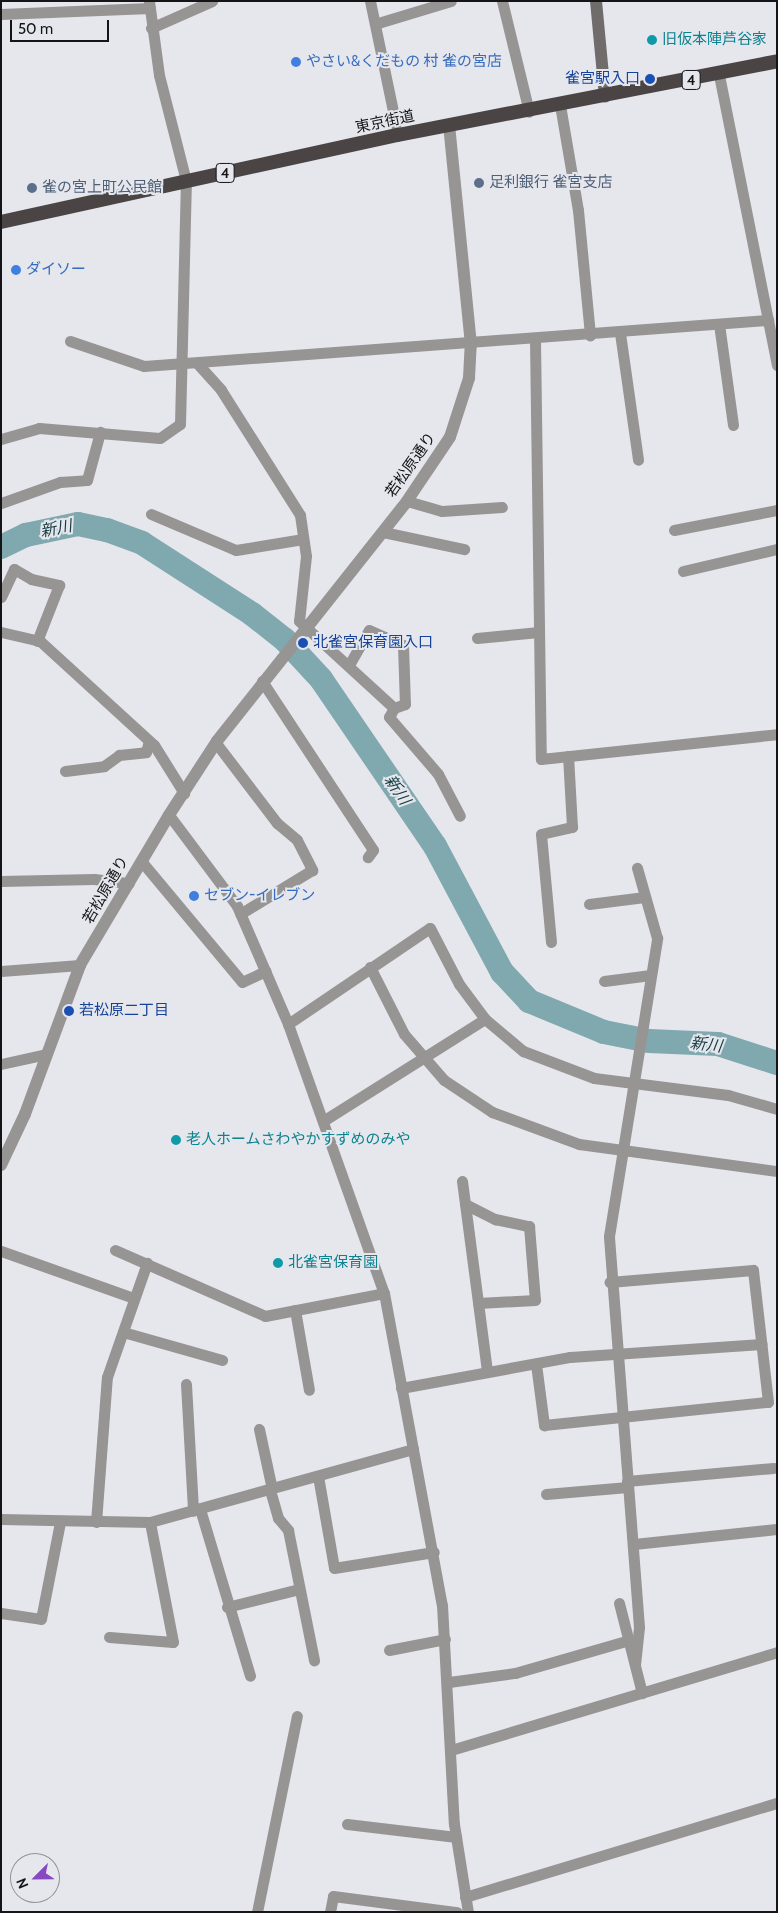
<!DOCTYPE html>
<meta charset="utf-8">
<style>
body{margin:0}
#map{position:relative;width:778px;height:1913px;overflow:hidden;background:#e5e7ed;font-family:Cabin,"Noto Sans JP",sans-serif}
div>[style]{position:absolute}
.river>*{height:24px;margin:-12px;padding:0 12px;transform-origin:12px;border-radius:12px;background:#80a9af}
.minor>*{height:11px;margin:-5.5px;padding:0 5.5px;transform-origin:5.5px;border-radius:5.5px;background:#979494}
.tertiary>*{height:12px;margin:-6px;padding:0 6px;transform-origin:6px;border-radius:6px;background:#979494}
.secondary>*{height:12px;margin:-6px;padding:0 6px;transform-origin:6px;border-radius:6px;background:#706c6c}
.trunk>*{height:14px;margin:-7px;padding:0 7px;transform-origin:7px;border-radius:7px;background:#4a4444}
.dots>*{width:14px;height:14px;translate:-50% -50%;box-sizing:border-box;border:2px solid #e5e7ed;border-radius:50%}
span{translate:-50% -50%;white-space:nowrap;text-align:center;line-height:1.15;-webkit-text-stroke:4px #e5e7ed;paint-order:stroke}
.shield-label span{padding:1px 4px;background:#e5e7ed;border:1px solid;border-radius:4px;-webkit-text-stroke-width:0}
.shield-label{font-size:14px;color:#151517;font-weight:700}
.culture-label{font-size:15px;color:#0d838f}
.left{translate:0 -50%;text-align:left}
.shop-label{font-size:15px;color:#366cbe}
.transit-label{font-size:15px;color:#164399}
.right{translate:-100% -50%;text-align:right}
.street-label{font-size:15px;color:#151517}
.service-label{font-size:15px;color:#4e5e75}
.water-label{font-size:16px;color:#133b41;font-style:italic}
.frame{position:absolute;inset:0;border:2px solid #151517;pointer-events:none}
.north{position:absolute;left:10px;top:1853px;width:50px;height:50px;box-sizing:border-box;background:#e5e7ed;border:1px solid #929397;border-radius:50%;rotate:247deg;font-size:14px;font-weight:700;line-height:20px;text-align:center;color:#151517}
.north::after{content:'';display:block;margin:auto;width:18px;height:22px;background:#8649bf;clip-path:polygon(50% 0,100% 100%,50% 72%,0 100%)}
.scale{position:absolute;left:10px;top:20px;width:99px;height:22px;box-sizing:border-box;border:2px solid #151517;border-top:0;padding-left:6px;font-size:15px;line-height:18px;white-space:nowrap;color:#151517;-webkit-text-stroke:4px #e5e7ed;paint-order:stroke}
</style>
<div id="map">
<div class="river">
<div style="left:1px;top:547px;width:28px;rotate:-26deg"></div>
<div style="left:26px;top:535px;width:53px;rotate:-11.9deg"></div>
<div style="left:78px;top:524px;width:30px;rotate:12deg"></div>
<div style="left:107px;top:530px;width:37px;rotate:20deg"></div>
<div style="left:142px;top:543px;width:131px;rotate:32.8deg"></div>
<div style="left:252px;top:614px;width:42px;rotate:38.2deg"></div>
<div style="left:285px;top:640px;width:53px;rotate:47.3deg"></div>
<div style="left:321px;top:679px;width:202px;rotate:55.7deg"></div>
<div style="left:435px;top:846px;width:143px;rotate:62deg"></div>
<div style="left:502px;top:972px;width:40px;rotate:47deg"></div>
<div style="left:529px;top:1001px;width:81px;rotate:22.5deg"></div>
<div style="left:604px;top:1032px;width:46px;rotate:11.3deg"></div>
<div style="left:649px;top:1041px;width:69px;rotate:2.5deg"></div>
<div style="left:718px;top:1044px;width:62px;rotate:17.9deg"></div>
</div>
<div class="minor">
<div style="left:370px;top:1px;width:137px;rotate:78.2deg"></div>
<div style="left:502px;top:1px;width:114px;rotate:76.3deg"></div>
<div style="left:1px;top:14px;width:149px;rotate:-2.3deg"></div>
<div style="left:378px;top:23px;width:76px;rotate:-16.8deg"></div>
<div style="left:151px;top:28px;width:67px;rotate:-23.9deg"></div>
<div style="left:719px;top:75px;width:296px;rotate:78.7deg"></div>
<div style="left:560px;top:105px;width:107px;rotate:80.3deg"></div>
<div style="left:578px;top:210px;width:126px;rotate:84.5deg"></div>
<div style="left:719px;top:324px;width:102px;rotate:82.1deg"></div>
<div style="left:620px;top:333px;width:128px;rotate:81.9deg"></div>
<div style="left:535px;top:340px;width:419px;rotate:89.2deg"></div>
<div style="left:541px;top:759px;width:237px;rotate:-6deg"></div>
<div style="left:70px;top:341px;width:78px;rotate:18.7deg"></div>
<div style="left:144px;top:366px;width:626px;rotate:-4.22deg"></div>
<div style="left:197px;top:363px;width:36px;rotate:48deg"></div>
<div style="left:221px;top:390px;width:148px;rotate:57.7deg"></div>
<div style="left:300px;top:515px;width:41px;rotate:81.7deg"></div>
<div style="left:306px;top:556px;width:65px;rotate:96.1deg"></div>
<div style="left:299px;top:621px;width:129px;rotate:42.5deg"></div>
<div style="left:394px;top:708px;width:10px;rotate:119deg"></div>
<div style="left:389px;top:717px;width:75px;rotate:49.3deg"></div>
<div style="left:438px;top:774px;width:47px;rotate:62.4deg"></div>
<div style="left:1px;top:439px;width:40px;rotate:-16deg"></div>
<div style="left:39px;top:428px;width:121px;rotate:4.7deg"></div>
<div style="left:160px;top:438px;width:24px;rotate:-35deg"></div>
<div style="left:180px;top:424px;width:243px;rotate:-88.6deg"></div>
<div style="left:186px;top:181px;width:109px;rotate:-104.3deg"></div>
<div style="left:159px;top:75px;width:75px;rotate:-97.7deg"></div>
<div style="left:407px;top:501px;width:36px;rotate:16deg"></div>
<div style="left:442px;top:511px;width:60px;rotate:-3.8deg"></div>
<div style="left:1px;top:503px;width:63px;rotate:-19.6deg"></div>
<div style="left:60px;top:482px;width:27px;rotate:-4deg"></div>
<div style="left:87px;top:480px;width:50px;rotate:-74.8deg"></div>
<div style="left:151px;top:514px;width:92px;rotate:23deg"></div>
<div style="left:236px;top:550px;width:68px;rotate:-9.3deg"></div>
<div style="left:674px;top:530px;width:105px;rotate:-11deg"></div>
<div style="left:383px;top:532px;width:83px;rotate:11.9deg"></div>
<div style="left:683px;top:571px;width:97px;rotate:-13.2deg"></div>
<div style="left:1px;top:597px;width:31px;rotate:-65deg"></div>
<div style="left:14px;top:569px;width:20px;rotate:30deg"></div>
<div style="left:31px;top:579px;width:29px;rotate:12deg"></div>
<div style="left:59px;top:585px;width:60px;rotate:111.4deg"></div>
<div style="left:1px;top:632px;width:40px;rotate:13deg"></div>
<div style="left:40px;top:641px;width:154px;rotate:42.4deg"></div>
<div style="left:154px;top:745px;width:57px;rotate:58deg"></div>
<div style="left:477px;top:638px;width:62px;rotate:-5.5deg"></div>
<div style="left:349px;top:665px;width:40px;rotate:-60.3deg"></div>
<div style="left:369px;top:630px;width:37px;rotate:24deg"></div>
<div style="left:403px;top:645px;width:59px;rotate:88.1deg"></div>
<div style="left:405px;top:704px;width:12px;rotate:160deg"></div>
<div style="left:262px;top:681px;width:202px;rotate:56.7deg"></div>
<div style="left:373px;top:850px;width:9px;rotate:126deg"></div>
<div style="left:216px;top:743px;width:101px;rotate:52.7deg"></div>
<div style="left:277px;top:823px;width:26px;rotate:40deg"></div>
<div style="left:297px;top:840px;width:34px;rotate:63deg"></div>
<div style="left:312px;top:870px;width:84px;rotate:148.6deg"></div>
<div style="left:65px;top:771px;width:39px;rotate:-7deg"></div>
<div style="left:104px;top:766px;width:19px;rotate:-36deg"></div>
<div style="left:119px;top:755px;width:27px;rotate:-6deg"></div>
<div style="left:146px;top:752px;width:11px;rotate:-75deg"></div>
<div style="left:169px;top:815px;width:114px;rotate:53.2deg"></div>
<div style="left:237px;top:906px;width:129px;rotate:66.6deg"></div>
<div style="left:288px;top:1024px;width:286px;rotate:70.4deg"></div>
<div style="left:384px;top:1293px;width:317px;rotate:79.5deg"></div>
<div style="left:442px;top:1605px;width:219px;rotate:86.9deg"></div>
<div style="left:454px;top:1824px;width:89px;rotate:81deg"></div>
<div style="left:142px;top:862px;width:156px;rotate:50.2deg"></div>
<div style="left:242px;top:982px;width:26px;rotate:-25deg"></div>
<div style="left:1px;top:881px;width:93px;rotate:-1.2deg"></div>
<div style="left:94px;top:879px;width:35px;rotate:7deg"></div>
<div style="left:589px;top:904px;width:56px;rotate:-7.1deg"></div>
<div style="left:551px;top:942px;width:108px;rotate:-95.3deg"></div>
<div style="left:541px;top:834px;width:32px;rotate:-13deg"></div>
<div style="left:572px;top:827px;width:71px;rotate:-93.2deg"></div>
<div style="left:370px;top:967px;width:75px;rotate:63.1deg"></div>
<div style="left:404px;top:1034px;width:61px;rotate:49deg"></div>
<div style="left:444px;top:1080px;width:58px;rotate:33.7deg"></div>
<div style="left:492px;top:1112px;width:93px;rotate:20.2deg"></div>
<div style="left:579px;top:1144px;width:200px;rotate:7.8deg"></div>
<div style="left:1px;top:971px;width:79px;rotate:-4.3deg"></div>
<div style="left:604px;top:981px;width:47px;rotate:-7.3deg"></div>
<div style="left:288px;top:1024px;width:171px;rotate:-34.1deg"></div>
<div style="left:430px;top:928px;width:63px;rotate:62.6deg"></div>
<div style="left:459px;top:984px;width:44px;rotate:53.4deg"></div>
<div style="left:485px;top:1019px;width:50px;rotate:40.1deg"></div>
<div style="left:523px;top:1051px;width:76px;rotate:20.8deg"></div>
<div style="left:594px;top:1078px;width:135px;rotate:7.2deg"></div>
<div style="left:728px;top:1095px;width:51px;rotate:15.9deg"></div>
<div style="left:1px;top:1064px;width:46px;rotate:-12.5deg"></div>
<div style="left:323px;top:1121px;width:191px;rotate:-32.2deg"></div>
<div style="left:462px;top:1181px;width:192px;rotate:82.5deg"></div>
<div style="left:465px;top:1204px;width:34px;rotate:27deg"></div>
<div style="left:495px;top:1219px;width:35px;rotate:12deg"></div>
<div style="left:529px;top:1226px;width:74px;rotate:85.4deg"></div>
<div style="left:535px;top:1300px;width:57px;rotate:177deg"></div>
<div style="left:115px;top:1250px;width:164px;rotate:23.7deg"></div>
<div style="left:265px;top:1316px;width:121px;rotate:-10.9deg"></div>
<div style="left:1px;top:1251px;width:141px;rotate:19.5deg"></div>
<div style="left:295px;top:1310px;width:81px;rotate:80.1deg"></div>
<div style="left:123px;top:1332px;width:103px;rotate:15.8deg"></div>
<div style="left:536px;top:1364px;width:62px;rotate:82.5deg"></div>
<div style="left:544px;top:1425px;width:225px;rotate:-5.9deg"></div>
<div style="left:768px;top:1402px;width:133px;rotate:-96.5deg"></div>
<div style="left:753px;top:1270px;width:144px;rotate:175.2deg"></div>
<div style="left:186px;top:1384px;width:127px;rotate:86.8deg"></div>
<div style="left:401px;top:1388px;width:172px;rotate:-10.4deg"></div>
<div style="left:570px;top:1357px;width:192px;rotate:-3.9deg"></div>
<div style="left:259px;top:1429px;width:61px;rotate:77.8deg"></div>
<div style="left:318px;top:1476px;width:93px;rotate:80.1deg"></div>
<div style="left:334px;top:1568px;width:101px;rotate:-9.1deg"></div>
<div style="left:627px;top:1481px;width:147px;rotate:-5.1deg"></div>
<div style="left:270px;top:1490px;width:29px;rotate:74deg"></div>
<div style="left:278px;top:1518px;width:16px;rotate:50deg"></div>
<div style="left:288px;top:1530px;width:133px;rotate:78.7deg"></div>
<div style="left:546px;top:1494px;width:82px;rotate:-4.9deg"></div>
<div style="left:200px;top:1509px;width:174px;rotate:73.3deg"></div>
<div style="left:1px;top:1519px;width:149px;rotate:1.2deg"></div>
<div style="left:150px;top:1522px;width:273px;rotate:-15.5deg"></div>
<div style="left:96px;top:1522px;width:145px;rotate:-85.7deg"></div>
<div style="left:107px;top:1377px;width:121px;rotate:-70.7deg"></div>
<div style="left:634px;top:1544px;width:143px;rotate:-6deg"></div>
<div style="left:619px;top:1603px;width:93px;rotate:75.7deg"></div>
<div style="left:227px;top:1607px;width:74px;rotate:-14deg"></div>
<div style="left:1px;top:1613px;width:40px;rotate:8.5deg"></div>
<div style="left:41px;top:1619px;width:99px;rotate:-78.9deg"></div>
<div style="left:109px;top:1637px;width:64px;rotate:4.5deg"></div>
<div style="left:173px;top:1642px;width:122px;rotate:-100.9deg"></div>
<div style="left:389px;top:1650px;width:57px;rotate:-11.1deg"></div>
<div style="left:635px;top:1665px;width:38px;rotate:-84deg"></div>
<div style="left:639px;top:1627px;width:392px;rotate:-94.4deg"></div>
<div style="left:609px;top:1236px;width:302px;rotate:-80.8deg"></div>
<div style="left:657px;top:938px;width:73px;rotate:-105.9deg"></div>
<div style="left:449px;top:1682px;width:67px;rotate:-7.8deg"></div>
<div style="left:515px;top:1673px;width:119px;rotate:-16.1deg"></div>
<div style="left:451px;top:1750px;width:340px;rotate:-16.7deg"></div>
<div style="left:347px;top:1824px;width:110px;rotate:6.8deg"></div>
<div style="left:465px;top:1897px;width:326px;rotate:-16.8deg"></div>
<div style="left:257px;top:1912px;width:200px;rotate:-78.5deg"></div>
<div style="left:330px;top:1912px;width:16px;rotate:-79deg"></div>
<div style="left:333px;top:1896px;width:125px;rotate:7.4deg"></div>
</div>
<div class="tertiary">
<div style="left:1px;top:1165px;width:56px;rotate:-64.8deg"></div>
<div style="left:25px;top:1114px;width:159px;rotate:-69.7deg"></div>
<div style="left:80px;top:965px;width:174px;rotate:-59.3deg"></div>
<div style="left:169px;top:815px;width:88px;rotate:-57deg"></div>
<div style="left:217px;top:741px;width:306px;rotate:-51.6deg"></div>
<div style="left:407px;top:501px;width:77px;rotate:-56.1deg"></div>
<div style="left:450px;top:437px;width:62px;rotate:-72.1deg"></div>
<div style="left:469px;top:378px;width:33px;rotate:-87deg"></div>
<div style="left:471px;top:345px;width:220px;rotate:-95.7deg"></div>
</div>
<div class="secondary">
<div style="left:596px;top:1px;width:96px;rotate:84.6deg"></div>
</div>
<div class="trunk">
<div style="left:1px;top:222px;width:406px;rotate:-12.4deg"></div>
<div style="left:398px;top:135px;width:386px;rotate:-11deg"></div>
</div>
<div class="dots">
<div style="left:652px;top:40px;background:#0f9aa8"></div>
<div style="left:296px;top:62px;background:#3f7fe0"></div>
<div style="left:650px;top:79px;background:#1a4fb4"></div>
<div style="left:479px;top:183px;background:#5c6f8a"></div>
<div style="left:32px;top:188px;background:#5c6f8a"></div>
<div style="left:16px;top:270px;background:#3f7fe0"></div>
<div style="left:303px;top:643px;background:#1a4fb4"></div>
<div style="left:194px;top:896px;background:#3f7fe0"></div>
<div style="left:69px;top:1011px;background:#1a4fb4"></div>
<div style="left:176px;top:1140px;background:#0f9aa8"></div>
<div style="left:278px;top:1263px;background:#0f9aa8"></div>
</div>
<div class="shield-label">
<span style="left:691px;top:80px">4</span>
<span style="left:225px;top:173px">4</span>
</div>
<div class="culture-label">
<span class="left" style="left:662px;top:40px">旧仮本陣芦谷家</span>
<span class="left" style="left:186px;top:1140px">老人ホームさわやかすずめのみや</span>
<span class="left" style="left:288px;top:1263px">北雀宮保育園</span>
</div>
<div class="shop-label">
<span class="left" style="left:306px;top:62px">やさい&amp;くだもの 村 雀の宮店</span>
<span class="left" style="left:26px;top:270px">ダイソー</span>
<span class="left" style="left:204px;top:896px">セブン-イレブン</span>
</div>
<div class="transit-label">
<span class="right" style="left:640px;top:79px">雀宮駅入口</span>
<span class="left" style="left:313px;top:643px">北雀宮保育園入口</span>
<span class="left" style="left:79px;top:1011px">若松原二丁目</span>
</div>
<div class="street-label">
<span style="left:385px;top:122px;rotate:-12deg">東京街道</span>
<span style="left:411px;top:465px;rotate:-55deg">若松原通り</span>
<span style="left:106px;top:890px;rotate:-60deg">若松原通り</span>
</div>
<div class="service-label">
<span class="left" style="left:489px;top:183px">足利銀行 雀宮支店</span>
<span class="left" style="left:42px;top:188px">雀の宮上町公民館</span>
</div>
<div class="water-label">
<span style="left:56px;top:529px;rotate:-11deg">新川</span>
<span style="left:397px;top:790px;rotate:56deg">新川</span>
<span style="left:706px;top:1045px;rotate:7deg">新川</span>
</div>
<div class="frame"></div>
<div class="north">N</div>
<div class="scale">50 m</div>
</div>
